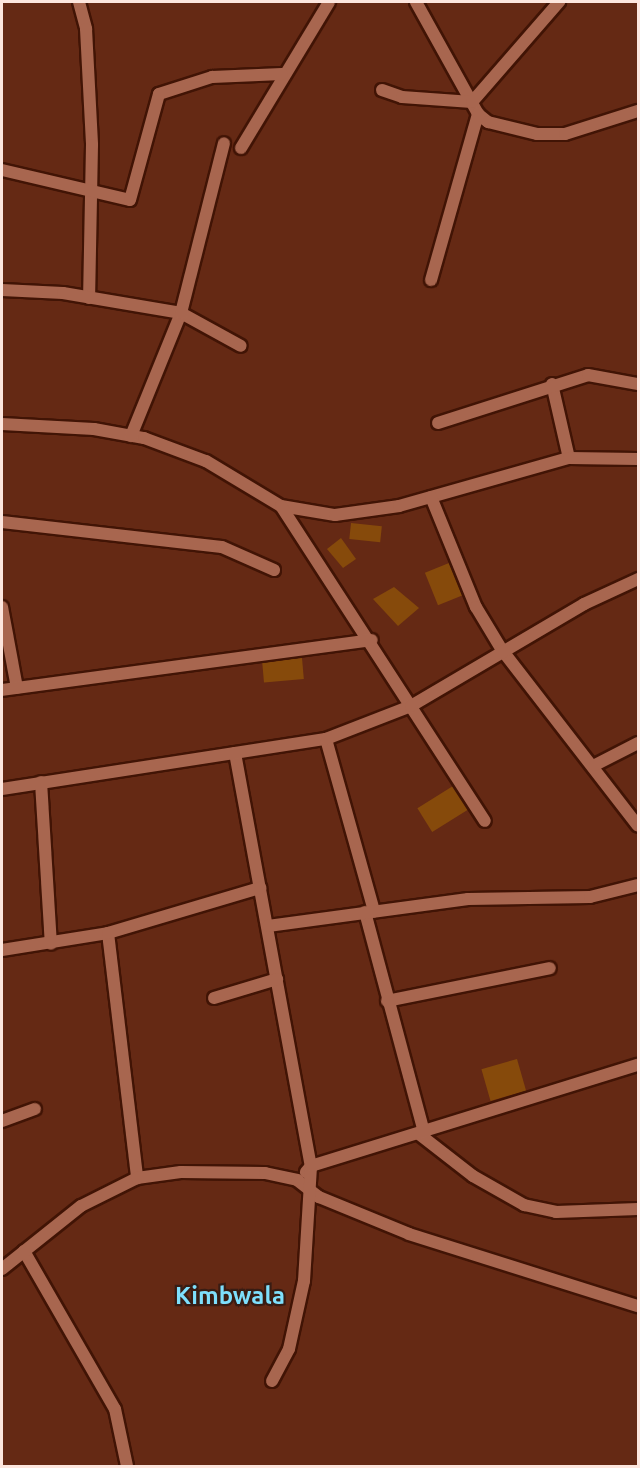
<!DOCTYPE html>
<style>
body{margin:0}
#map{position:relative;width:640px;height:1468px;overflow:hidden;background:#652914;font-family:Ubuntu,sans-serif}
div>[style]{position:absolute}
.building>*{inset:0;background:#864a0b;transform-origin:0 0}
.roads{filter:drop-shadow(2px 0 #411405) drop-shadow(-2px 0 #411405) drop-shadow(0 2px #411405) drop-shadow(0 -2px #411405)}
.minor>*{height:12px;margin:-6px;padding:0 6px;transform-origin:6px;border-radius:6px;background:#a8664f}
span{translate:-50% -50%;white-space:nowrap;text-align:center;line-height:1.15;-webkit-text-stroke:4.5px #381c13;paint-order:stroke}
.district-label{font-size:24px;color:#7edffc;font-weight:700}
.frame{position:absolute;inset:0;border:3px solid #fde6de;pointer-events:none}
</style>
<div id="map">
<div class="building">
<div style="left:351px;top:523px;width:31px;height:16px;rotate:6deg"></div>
<div style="clip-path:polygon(341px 538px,356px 559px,343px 568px,327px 549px)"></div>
<div style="left:449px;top:563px;width:35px;height:26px;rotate:68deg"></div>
<div style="clip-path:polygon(394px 587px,419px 608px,398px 626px,373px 599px)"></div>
<div style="left:302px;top:658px;width:21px;height:40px;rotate:85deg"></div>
<div style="left:453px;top:786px;width:28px;height:42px;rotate:58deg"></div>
<div style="left:517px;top:1059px;width:33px;height:37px;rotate:74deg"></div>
</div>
<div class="roads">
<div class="minor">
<div style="left:79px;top:2px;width:28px;rotate:75deg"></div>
<div style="left:86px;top:29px;width:116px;rotate:87deg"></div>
<div style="left:92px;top:145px;width:153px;rotate:91.1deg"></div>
<div style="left:416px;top:2px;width:128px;rotate:61deg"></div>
<div style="left:478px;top:114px;width:13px;rotate:39deg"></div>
<div style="left:488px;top:122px;width:50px;rotate:13.8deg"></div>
<div style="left:537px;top:134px;width:28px"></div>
<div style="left:565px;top:134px;width:77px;rotate:-17.5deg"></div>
<div style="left:382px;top:90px;width:21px;rotate:19deg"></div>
<div style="left:402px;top:97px;width:70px;rotate:4.1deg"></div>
<div style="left:472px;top:102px;width:133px;rotate:-49deg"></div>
<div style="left:241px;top:148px;width:170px;rotate:-58.9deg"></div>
<div style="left:2px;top:170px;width:131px;rotate:13.2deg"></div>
<div style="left:130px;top:200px;width:110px;rotate:-74.7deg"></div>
<div style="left:159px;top:94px;width:56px;rotate:-17.8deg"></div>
<div style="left:212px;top:77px;width:70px;rotate:-2.5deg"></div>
<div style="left:431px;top:280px;width:173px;rotate:-74.2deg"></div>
<div style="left:2px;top:290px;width:61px;rotate:2.8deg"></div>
<div style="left:63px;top:293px;width:120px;rotate:9.6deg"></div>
<div style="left:181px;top:313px;width:68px;rotate:28.8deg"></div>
<div style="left:552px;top:384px;width:76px;rotate:77.1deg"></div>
<div style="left:438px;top:423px;width:157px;rotate:-17.7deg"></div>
<div style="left:588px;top:375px;width:51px;rotate:10.2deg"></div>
<div style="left:2px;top:424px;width:92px;rotate:3.1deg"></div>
<div style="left:94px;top:429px;width:51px;rotate:10.2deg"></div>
<div style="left:144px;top:438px;width:66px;rotate:20.4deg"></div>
<div style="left:206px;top:461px;width:87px;rotate:31deg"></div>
<div style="left:281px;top:506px;width:55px;rotate:9.5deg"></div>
<div style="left:335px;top:515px;width:65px;rotate:-8deg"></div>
<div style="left:399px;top:506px;width:177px;rotate:-15.8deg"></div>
<div style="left:569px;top:458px;width:69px;rotate:0.8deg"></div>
<div style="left:131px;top:436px;width:133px;rotate:-67.9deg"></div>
<div style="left:181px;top:313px;width:175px;rotate:-75.8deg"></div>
<div style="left:431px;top:497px;width:119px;rotate:67.8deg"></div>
<div style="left:476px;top:607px;width:50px;rotate:58.8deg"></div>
<div style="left:502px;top:650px;width:222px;rotate:52.3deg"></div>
<div style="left:281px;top:506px;width:375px;rotate:57.1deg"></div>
<div style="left:2px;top:522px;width:221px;rotate:6.5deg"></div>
<div style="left:222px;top:547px;width:57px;rotate:23.9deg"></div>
<div style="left:2px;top:607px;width:82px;rotate:79.5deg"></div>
<div style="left:2px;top:690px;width:373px;rotate:-7.7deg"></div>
<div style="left:326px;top:739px;width:179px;rotate:74.4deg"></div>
<div style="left:235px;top:753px;width:420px;rotate:79.6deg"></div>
<div style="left:311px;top:1166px;width:8px;rotate:130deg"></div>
<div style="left:595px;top:765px;width:48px;rotate:-27.1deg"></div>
<div style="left:41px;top:782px;width:162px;rotate:86.5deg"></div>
<div style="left:2px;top:789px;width:328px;rotate:-8.8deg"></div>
<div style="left:326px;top:739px;width:91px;rotate:-21.2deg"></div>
<div style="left:411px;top:706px;width:201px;rotate:-30.5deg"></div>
<div style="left:584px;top:604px;width:60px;rotate:-24.8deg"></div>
<div style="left:365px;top:912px;width:228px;rotate:75deg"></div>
<div style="left:268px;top:926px;width:202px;rotate:-7.7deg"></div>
<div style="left:468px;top:899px;width:122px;rotate:-0.9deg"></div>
<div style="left:590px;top:897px;width:49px;rotate:-14deg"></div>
<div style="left:108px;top:933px;width:247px;rotate:83.2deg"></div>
<div style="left:2px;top:950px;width:107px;rotate:-9.1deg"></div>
<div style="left:108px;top:933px;width:159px;rotate:-16.5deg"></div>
<div style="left:214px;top:998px;width:66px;rotate:-16.8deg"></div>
<div style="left:387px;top:1001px;width:166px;rotate:-11.4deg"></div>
<div style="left:2px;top:1121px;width:35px;rotate:-20deg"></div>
<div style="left:419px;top:1134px;width:68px;rotate:37.9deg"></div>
<div style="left:473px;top:1176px;width:59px;rotate:29.6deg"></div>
<div style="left:524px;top:1205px;width:33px;rotate:12deg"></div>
<div style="left:556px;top:1212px;width:82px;rotate:-2.1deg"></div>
<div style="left:24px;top:1251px;width:182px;rotate:60.1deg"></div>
<div style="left:115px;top:1409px;width:58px;rotate:78.1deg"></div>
<div style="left:2px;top:1269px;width:101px;rotate:-38.6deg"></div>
<div style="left:81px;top:1206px;width:63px;rotate:-26.6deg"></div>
<div style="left:137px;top:1178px;width:44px;rotate:-7.8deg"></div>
<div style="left:181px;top:1172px;width:84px;rotate:0.7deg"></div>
<div style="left:265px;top:1173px;width:33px;rotate:12deg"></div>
<div style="left:297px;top:1180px;width:28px;rotate:38deg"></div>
<div style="left:319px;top:1197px;width:97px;rotate:22.3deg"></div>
<div style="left:409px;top:1234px;width:240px;rotate:17.5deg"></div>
<div style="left:272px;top:1381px;width:36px;rotate:-62deg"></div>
<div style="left:289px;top:1349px;width:70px;rotate:-77.6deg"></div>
<div style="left:304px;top:1281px;width:115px;rotate:-86.5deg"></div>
<div style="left:311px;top:1166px;width:342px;rotate:-17.2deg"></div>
</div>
</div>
<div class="district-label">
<span style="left:230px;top:1296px">Kimbwala</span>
</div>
<div class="frame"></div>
</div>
